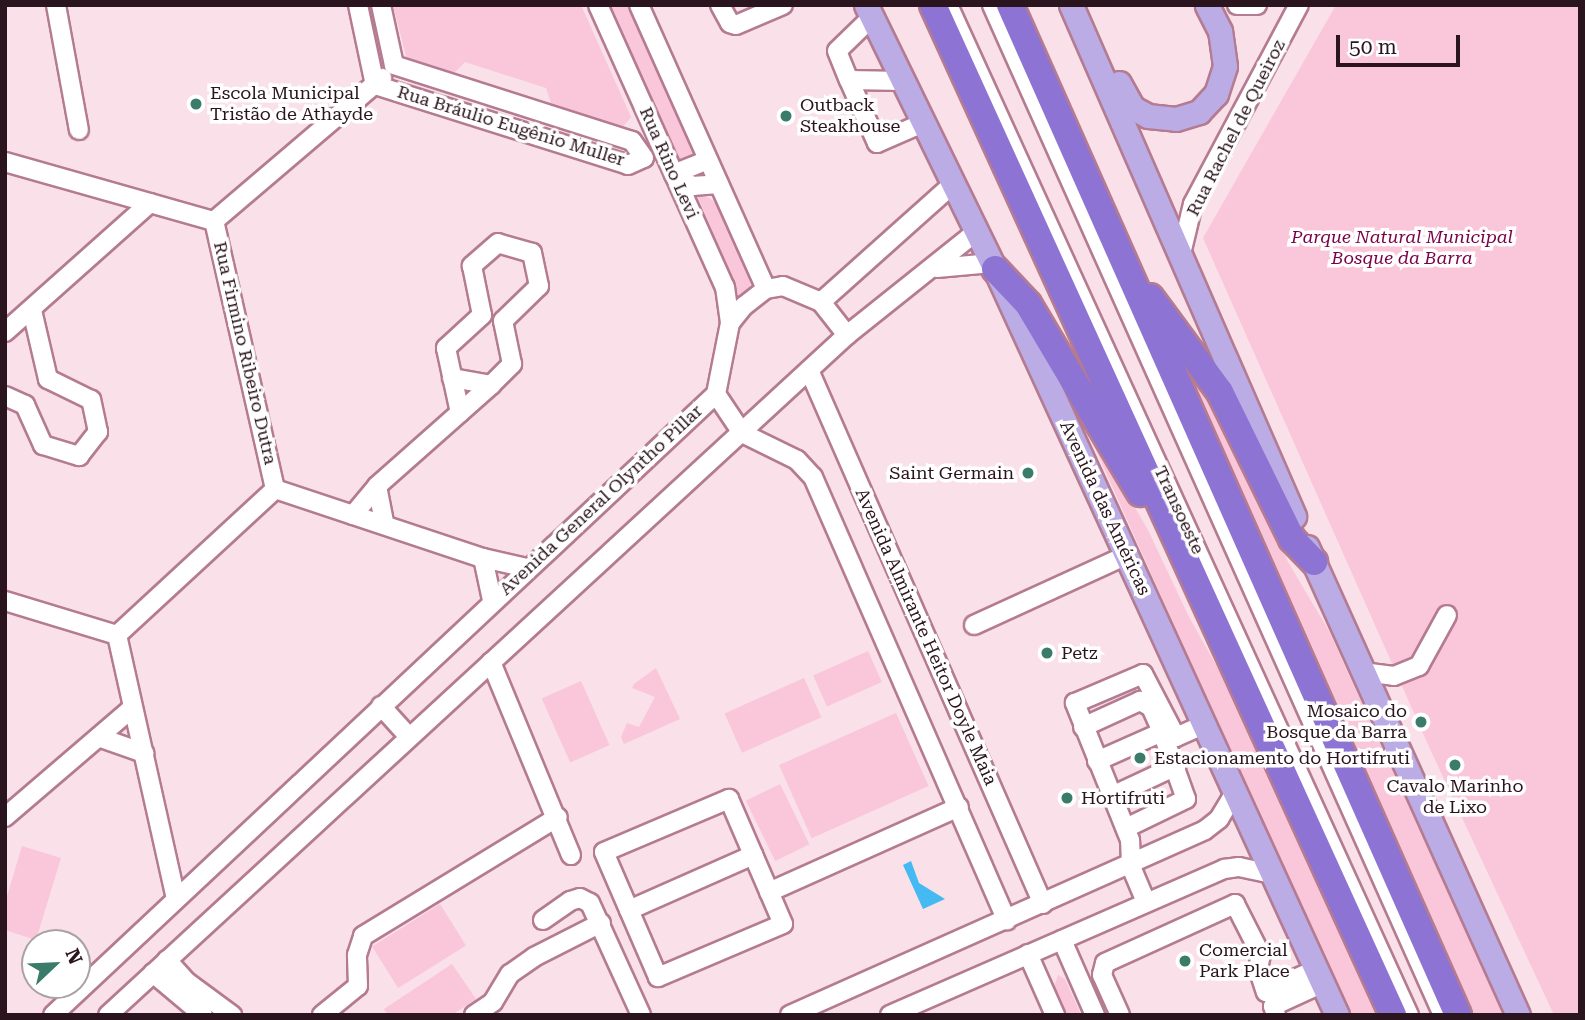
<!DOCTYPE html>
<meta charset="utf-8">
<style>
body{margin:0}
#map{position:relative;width:1585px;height:1020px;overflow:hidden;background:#f9e0e9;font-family:"Roboto Serif",serif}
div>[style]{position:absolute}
.green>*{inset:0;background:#fac6d9;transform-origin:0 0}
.water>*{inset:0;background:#45b9f2}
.roads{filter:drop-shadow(2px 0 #b47b91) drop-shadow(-2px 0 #b47b91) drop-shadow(0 2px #b47b91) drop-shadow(0 -2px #b47b91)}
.minor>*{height:18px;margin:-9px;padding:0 9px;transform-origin:9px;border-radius:9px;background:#fff}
.major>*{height:23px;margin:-11.5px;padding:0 11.5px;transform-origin:11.5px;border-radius:11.5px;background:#bbace5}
.highway>*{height:26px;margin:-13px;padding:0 13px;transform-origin:13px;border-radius:13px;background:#8d74d4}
.dots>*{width:19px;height:19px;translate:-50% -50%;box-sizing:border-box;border:4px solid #fff;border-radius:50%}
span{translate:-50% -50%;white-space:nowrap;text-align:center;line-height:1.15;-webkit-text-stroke:7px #fff;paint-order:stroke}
.poi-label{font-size:18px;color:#2a141d}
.left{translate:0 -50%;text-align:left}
.right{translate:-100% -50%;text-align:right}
.street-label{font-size:18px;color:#2a141d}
.park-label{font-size:18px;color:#7a0147;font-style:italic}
.frame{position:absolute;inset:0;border:7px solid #2a141d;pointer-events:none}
.north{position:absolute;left:21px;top:929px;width:70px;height:70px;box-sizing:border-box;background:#fff;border:2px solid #aaa1a5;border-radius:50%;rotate:67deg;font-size:19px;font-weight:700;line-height:28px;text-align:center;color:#2a141d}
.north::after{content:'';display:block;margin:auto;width:24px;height:32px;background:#3a7b6a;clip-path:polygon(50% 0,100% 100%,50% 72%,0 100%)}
.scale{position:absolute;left:1336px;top:35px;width:124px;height:32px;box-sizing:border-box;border:4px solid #2a141d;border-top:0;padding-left:9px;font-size:21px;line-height:24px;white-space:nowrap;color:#2a141d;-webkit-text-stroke:5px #fff;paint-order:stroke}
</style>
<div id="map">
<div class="green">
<div style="clip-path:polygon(393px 5px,581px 5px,631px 117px,622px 128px,551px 103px,546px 88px,465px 62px,452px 75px,407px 60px)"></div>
<div style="clip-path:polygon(609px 5px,629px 5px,695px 152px,687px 160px,678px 160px)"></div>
<div style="clip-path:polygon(1336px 5px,1580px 5px,1580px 1015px,1554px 1015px,1430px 749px,1203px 238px)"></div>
<div style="clip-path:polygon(703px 194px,718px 204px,752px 276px,749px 290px,737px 301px,736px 287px,697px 195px)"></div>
<div style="clip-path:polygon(1168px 333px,1222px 414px,1288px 562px,1329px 631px,1504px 1015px,1468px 1015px)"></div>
<div style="clip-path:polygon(1079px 412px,1148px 530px,1188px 615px,1247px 721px,1383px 1015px,1348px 1015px)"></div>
<div style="left:868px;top:651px;width:34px;height:60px;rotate:66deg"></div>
<div style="clip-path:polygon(656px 668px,680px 719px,624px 744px,621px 737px,627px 723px,639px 727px,655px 697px,632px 688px,634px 684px)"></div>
<div style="left:804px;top:678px;width:43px;height:87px;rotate:66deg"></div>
<div style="left:581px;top:681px;width:70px;height:43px;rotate:66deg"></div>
<div style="left:896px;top:713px;width:80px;height:128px;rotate:66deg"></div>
<div style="left:780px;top:784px;width:67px;height:38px;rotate:64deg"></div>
<div style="clip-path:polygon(22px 846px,61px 858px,36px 940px,5px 930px,5px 903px)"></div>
<div style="left:440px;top:904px;width:49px;height:80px;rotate:58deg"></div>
<div style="clip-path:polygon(452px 964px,476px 999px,452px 1015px,388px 1015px,384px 1009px)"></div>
<div style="clip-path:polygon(1058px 975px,1065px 979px,1081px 1015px,1066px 1015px,1054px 987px)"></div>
</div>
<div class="water">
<div style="clip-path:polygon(911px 861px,919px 883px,945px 899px,923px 909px,903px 865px)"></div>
</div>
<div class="roads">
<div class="minor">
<div style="left:56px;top:5px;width:127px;rotate:79.6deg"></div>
<div style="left:358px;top:5px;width:82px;rotate:78deg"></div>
<div style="left:375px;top:85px;width:265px;rotate:17.5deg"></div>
<div style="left:628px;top:165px;width:17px;rotate:-24deg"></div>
<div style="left:644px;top:158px;width:21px;rotate:-125deg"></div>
<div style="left:632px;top:141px;width:250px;rotate:-162.3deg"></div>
<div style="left:381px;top:5px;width:61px;rotate:77.8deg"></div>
<div style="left:598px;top:5px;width:309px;rotate:65.8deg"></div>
<div style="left:725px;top:287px;width:36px;rotate:82deg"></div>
<div style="left:639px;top:5px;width:311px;rotate:65.9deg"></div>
<div style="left:720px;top:5px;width:21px;rotate:61deg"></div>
<div style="left:730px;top:23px;width:6px;rotate:18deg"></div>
<div style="left:736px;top:25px;width:51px;rotate:-23.1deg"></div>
<div style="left:948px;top:5px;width:1110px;rotate:65.47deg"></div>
<div style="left:992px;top:5px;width:1106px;rotate:65.94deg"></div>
<div style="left:1237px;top:5px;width:20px"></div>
<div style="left:871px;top:18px;width:47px;rotate:135.9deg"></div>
<div style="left:837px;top:51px;width:31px;rotate:68deg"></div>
<div style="left:849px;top:80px;width:54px;rotate:1.1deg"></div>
<div style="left:849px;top:80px;width:69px;rotate:66deg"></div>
<div style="left:877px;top:143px;width:50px;rotate:-23.5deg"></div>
<div style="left:708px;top:160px;width:37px;rotate:158deg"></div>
<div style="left:674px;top:174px;width:22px;rotate:34deg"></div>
<div style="left:692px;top:186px;width:27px;rotate:-4deg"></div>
<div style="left:5px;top:162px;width:217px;rotate:15.8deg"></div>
<div style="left:214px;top:221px;width:221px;rotate:-40.4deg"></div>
<div style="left:1181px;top:254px;width:51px;rotate:-76.5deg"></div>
<div style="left:1193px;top:204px;width:225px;rotate:-62deg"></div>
<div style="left:937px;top:268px;width:55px;rotate:-5.2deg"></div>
<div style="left:821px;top:302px;width:42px;rotate:51.8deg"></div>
<div style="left:5px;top:332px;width:194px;rotate:-41.7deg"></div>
<div style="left:809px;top:370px;width:583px;rotate:66.34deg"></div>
<div style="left:452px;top:378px;width:40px;rotate:10deg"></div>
<div style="left:716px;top:394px;width:47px;rotate:56.3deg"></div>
<div style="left:5px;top:396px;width:22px;rotate:24deg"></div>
<div style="left:25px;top:405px;width:44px;rotate:65.8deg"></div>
<div style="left:43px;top:445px;width:38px;rotate:17deg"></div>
<div style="left:79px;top:456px;width:31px;rotate:-52deg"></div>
<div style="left:98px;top:432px;width:33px;rotate:-102deg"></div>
<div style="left:91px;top:400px;width:48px;rotate:-154deg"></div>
<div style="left:48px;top:379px;width:71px;rotate:-103.1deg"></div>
<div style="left:742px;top:433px;width:61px;rotate:26.1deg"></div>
<div style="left:797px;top:460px;width:23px;rotate:47deg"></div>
<div style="left:813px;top:477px;width:484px;rotate:66.4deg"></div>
<div style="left:377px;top:486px;width:38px;rotate:79deg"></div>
<div style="left:275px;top:489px;width:219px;rotate:18.4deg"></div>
<div style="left:353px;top:515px;width:38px;rotate:-50deg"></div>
<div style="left:377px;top:486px;width:152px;rotate:-41.5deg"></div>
<div style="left:491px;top:385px;width:30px;rotate:-45deg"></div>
<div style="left:512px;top:364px;width:44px;rotate:-101.8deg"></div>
<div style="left:503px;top:321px;width:50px;rotate:-44.2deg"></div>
<div style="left:539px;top:286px;width:34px;rotate:-102deg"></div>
<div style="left:532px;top:253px;width:35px;rotate:-164deg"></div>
<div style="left:498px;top:243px;width:35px;rotate:139deg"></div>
<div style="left:472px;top:266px;width:50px;rotate:78.5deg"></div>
<div style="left:482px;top:315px;width:49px;rotate:137.5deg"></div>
<div style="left:446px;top:348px;width:66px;rotate:77.8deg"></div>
<div style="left:492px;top:600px;width:43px;rotate:-102.1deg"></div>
<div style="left:483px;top:558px;width:45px;rotate:12.8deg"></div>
<div style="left:5px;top:601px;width:117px;rotate:16.9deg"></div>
<div style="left:117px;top:635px;width:215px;rotate:-42.7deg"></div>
<div style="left:275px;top:489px;width:275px;rotate:-102.8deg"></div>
<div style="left:974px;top:625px;width:168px;rotate:-24.6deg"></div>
<div style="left:117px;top:635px;width:270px;rotate:77.4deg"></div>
<div style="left:491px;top:662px;width:209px;rotate:67.5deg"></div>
<div style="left:1362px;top:672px;width:32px;rotate:7deg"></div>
<div style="left:1394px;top:676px;width:27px;rotate:-22deg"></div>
<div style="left:1419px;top:666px;width:58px;rotate:-61.2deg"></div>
<div style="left:381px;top:706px;width:42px;rotate:47.9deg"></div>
<div style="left:1083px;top:727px;width:63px;rotate:-24.5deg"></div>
<div style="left:1140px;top:701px;width:13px;rotate:29deg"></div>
<div style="left:1151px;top:707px;width:27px;rotate:66deg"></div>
<div style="left:1162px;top:732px;width:71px;rotate:70.3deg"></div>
<div style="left:1186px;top:799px;width:67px;rotate:154.2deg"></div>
<div style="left:101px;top:738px;width:46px;rotate:19.2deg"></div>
<div style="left:1097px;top:761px;width:71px;rotate:-24deg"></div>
<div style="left:1112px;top:796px;width:71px;rotate:-25.1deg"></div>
<div style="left:729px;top:799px;width:136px;rotate:66.6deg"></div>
<div style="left:783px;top:924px;width:136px;rotate:157deg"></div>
<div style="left:658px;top:977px;width:136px;rotate:-113.4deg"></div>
<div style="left:604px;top:852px;width:136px;rotate:-23deg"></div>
<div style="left:5px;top:817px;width:167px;rotate:-40.6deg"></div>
<div style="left:769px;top:892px;width:208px;rotate:-24.1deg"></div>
<div style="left:1146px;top:902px;width:39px;rotate:-113deg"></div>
<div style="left:1131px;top:866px;width:26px;rotate:-92deg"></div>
<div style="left:1130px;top:840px;width:148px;rotate:-111.9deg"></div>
<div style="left:1075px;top:703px;width:74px;rotate:-23.1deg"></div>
<div style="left:1143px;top:674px;width:71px;rotate:62.4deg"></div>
<div style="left:1176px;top:737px;width:32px;rotate:-24deg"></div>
<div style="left:629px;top:910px;width:136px;rotate:-23.9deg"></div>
<div style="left:543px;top:920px;width:33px;rotate:-35deg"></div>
<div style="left:570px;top:901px;width:10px;rotate:-17deg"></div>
<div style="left:580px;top:898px;width:11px;rotate:27deg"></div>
<div style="left:590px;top:903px;width:123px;rotate:65.5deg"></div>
<div style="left:1062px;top:940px;width:82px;rotate:66.3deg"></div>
<div style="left:1028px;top:954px;width:67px;rotate:66.1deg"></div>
<div style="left:167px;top:960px;width:30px;rotate:48deg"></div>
<div style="left:187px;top:982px;width:56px;rotate:36.3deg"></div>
<div style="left:153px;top:973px;width:65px;rotate:40deg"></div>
<div style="left:53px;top:1015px;width:908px;rotate:-43.13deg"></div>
<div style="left:716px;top:394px;width:72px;rotate:-78.8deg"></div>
<div style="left:730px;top:323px;width:22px;rotate:-51deg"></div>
<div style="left:744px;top:306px;width:28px;rotate:-38deg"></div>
<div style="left:766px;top:289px;width:17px;rotate:-10deg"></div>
<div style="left:783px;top:286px;width:41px;rotate:22.8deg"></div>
<div style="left:821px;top:302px;width:176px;rotate:-41.8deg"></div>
<div style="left:108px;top:1015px;width:1004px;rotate:-42.62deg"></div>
<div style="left:847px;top:335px;width:165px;rotate:-38.6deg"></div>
<div style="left:322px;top:1015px;width:46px;rotate:-38.9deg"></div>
<div style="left:358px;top:986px;width:31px;rotate:-92deg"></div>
<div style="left:357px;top:955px;width:20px;rotate:-72deg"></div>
<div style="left:363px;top:936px;width:228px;rotate:-31.4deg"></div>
<div style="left:474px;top:1015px;width:23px;rotate:-34deg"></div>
<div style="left:493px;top:1002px;width:33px;rotate:-59deg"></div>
<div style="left:510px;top:974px;width:29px;rotate:-35deg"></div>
<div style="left:534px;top:957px;width:75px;rotate:-26.9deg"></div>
<div style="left:790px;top:1015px;width:454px;rotate:-24deg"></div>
<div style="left:1205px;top:830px;width:18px;rotate:-38deg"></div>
<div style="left:1219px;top:819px;width:31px;rotate:-59deg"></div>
<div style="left:890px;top:1015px;width:365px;rotate:-23.6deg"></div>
<div style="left:1224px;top:869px;width:15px;rotate:-8deg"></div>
<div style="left:1239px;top:867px;width:35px;rotate:12deg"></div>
<div style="left:1120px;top:1015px;width:44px;rotate:-114.2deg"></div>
<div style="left:1102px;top:975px;width:12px;rotate:-76deg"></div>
<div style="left:1105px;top:963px;width:143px;rotate:-24.4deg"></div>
<div style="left:1235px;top:904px;width:57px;rotate:63deg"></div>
<div style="left:1261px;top:955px;width:13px;rotate:103deg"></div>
<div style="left:1258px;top:968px;width:25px;rotate:72deg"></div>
<div style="left:1266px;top:992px;width:56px;rotate:-24.3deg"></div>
<div style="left:1276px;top:1015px;width:9px;rotate:-108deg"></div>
<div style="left:1273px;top:1006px;width:55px;rotate:-24.7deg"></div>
</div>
<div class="major">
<div style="left:866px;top:5px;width:294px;rotate:64deg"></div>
<div style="left:995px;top:269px;width:821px;rotate:65.37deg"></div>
<div style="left:1071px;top:5px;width:558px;rotate:66.42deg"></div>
<div style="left:1119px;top:83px;width:29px;rotate:61deg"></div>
<div style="left:1133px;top:108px;width:17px;rotate:28deg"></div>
<div style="left:1148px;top:116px;width:28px;rotate:6deg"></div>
<div style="left:1176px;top:119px;width:24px;rotate:-17deg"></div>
<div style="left:1199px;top:112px;width:25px;rotate:-47deg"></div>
<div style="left:1216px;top:94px;width:29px;rotate:-72deg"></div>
<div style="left:1225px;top:66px;width:35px;rotate:-98deg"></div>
<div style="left:1220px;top:31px;width:29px;rotate:-117deg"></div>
<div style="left:1307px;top:547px;width:513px;rotate:65.73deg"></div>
</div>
<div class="highway">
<div style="left:933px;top:5px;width:1110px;rotate:65.51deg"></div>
<div style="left:1010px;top:5px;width:1105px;rotate:66.08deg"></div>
<div style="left:995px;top:269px;width:48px;rotate:46.7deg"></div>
<div style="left:1028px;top:304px;width:220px;rotate:59.3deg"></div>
<div style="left:1150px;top:297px;width:118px;rotate:53.6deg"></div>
<div style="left:1220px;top:392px;width:164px;rotate:63.9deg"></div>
<div style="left:1292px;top:539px;width:32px;rotate:46deg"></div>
</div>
</div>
<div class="dots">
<div style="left:196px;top:104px;background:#3a7b6a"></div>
<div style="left:786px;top:116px;background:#3a7b6a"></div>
<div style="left:1028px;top:473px;background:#3a7b6a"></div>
<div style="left:1047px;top:653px;background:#3a7b6a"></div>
<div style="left:1421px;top:722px;background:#3a7b6a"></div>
<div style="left:1140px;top:758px;background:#3a7b6a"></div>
<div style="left:1455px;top:765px;background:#3a7b6a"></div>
<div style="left:1067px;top:798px;background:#3a7b6a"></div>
<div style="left:1185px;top:961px;background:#3a7b6a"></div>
</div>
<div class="poi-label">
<span class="left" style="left:210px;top:104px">Escola Municipal<br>Tristão de Athayde</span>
<span class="left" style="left:800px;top:116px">Outback<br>Steakhouse</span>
<span class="right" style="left:1014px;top:473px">Saint Germain</span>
<span class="left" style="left:1061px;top:653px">Petz</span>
<span class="right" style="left:1407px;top:722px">Mosaico do<br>Bosque da Barra</span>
<span class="left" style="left:1154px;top:758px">Estacionamento do Hortifruti</span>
<span style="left:1455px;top:797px">Cavalo Marinho<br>de Lixo</span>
<span class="left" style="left:1081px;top:798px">Hortifruti</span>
<span class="left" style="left:1199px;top:961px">Comercial<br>Park Place</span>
</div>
<div class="street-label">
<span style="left:511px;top:126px;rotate:17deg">Rua Bráulio Eugênio Muller</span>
<span style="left:1236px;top:128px;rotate:-63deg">Rua Rachel de Queiroz</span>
<span style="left:669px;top:163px;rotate:66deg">Rua Rino Levi</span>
<span style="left:245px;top:353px;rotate:77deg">Rua Firmino Ribeiro Dutra</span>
<span style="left:601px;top:500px;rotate:-43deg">Avenida General Olyntho Pillar</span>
<span style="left:1105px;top:508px;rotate:65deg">Avenida das Américas</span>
<span style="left:1179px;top:510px;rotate:65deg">Transoeste</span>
<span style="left:926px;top:637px;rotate:66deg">Avenida Almirante Heitor Doyle Maia</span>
</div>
<div class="park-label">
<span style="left:1402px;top:248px">Parque Natural Municipal<br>Bosque da Barra</span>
</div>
<div class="frame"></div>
<div class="north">N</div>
<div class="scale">50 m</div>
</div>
